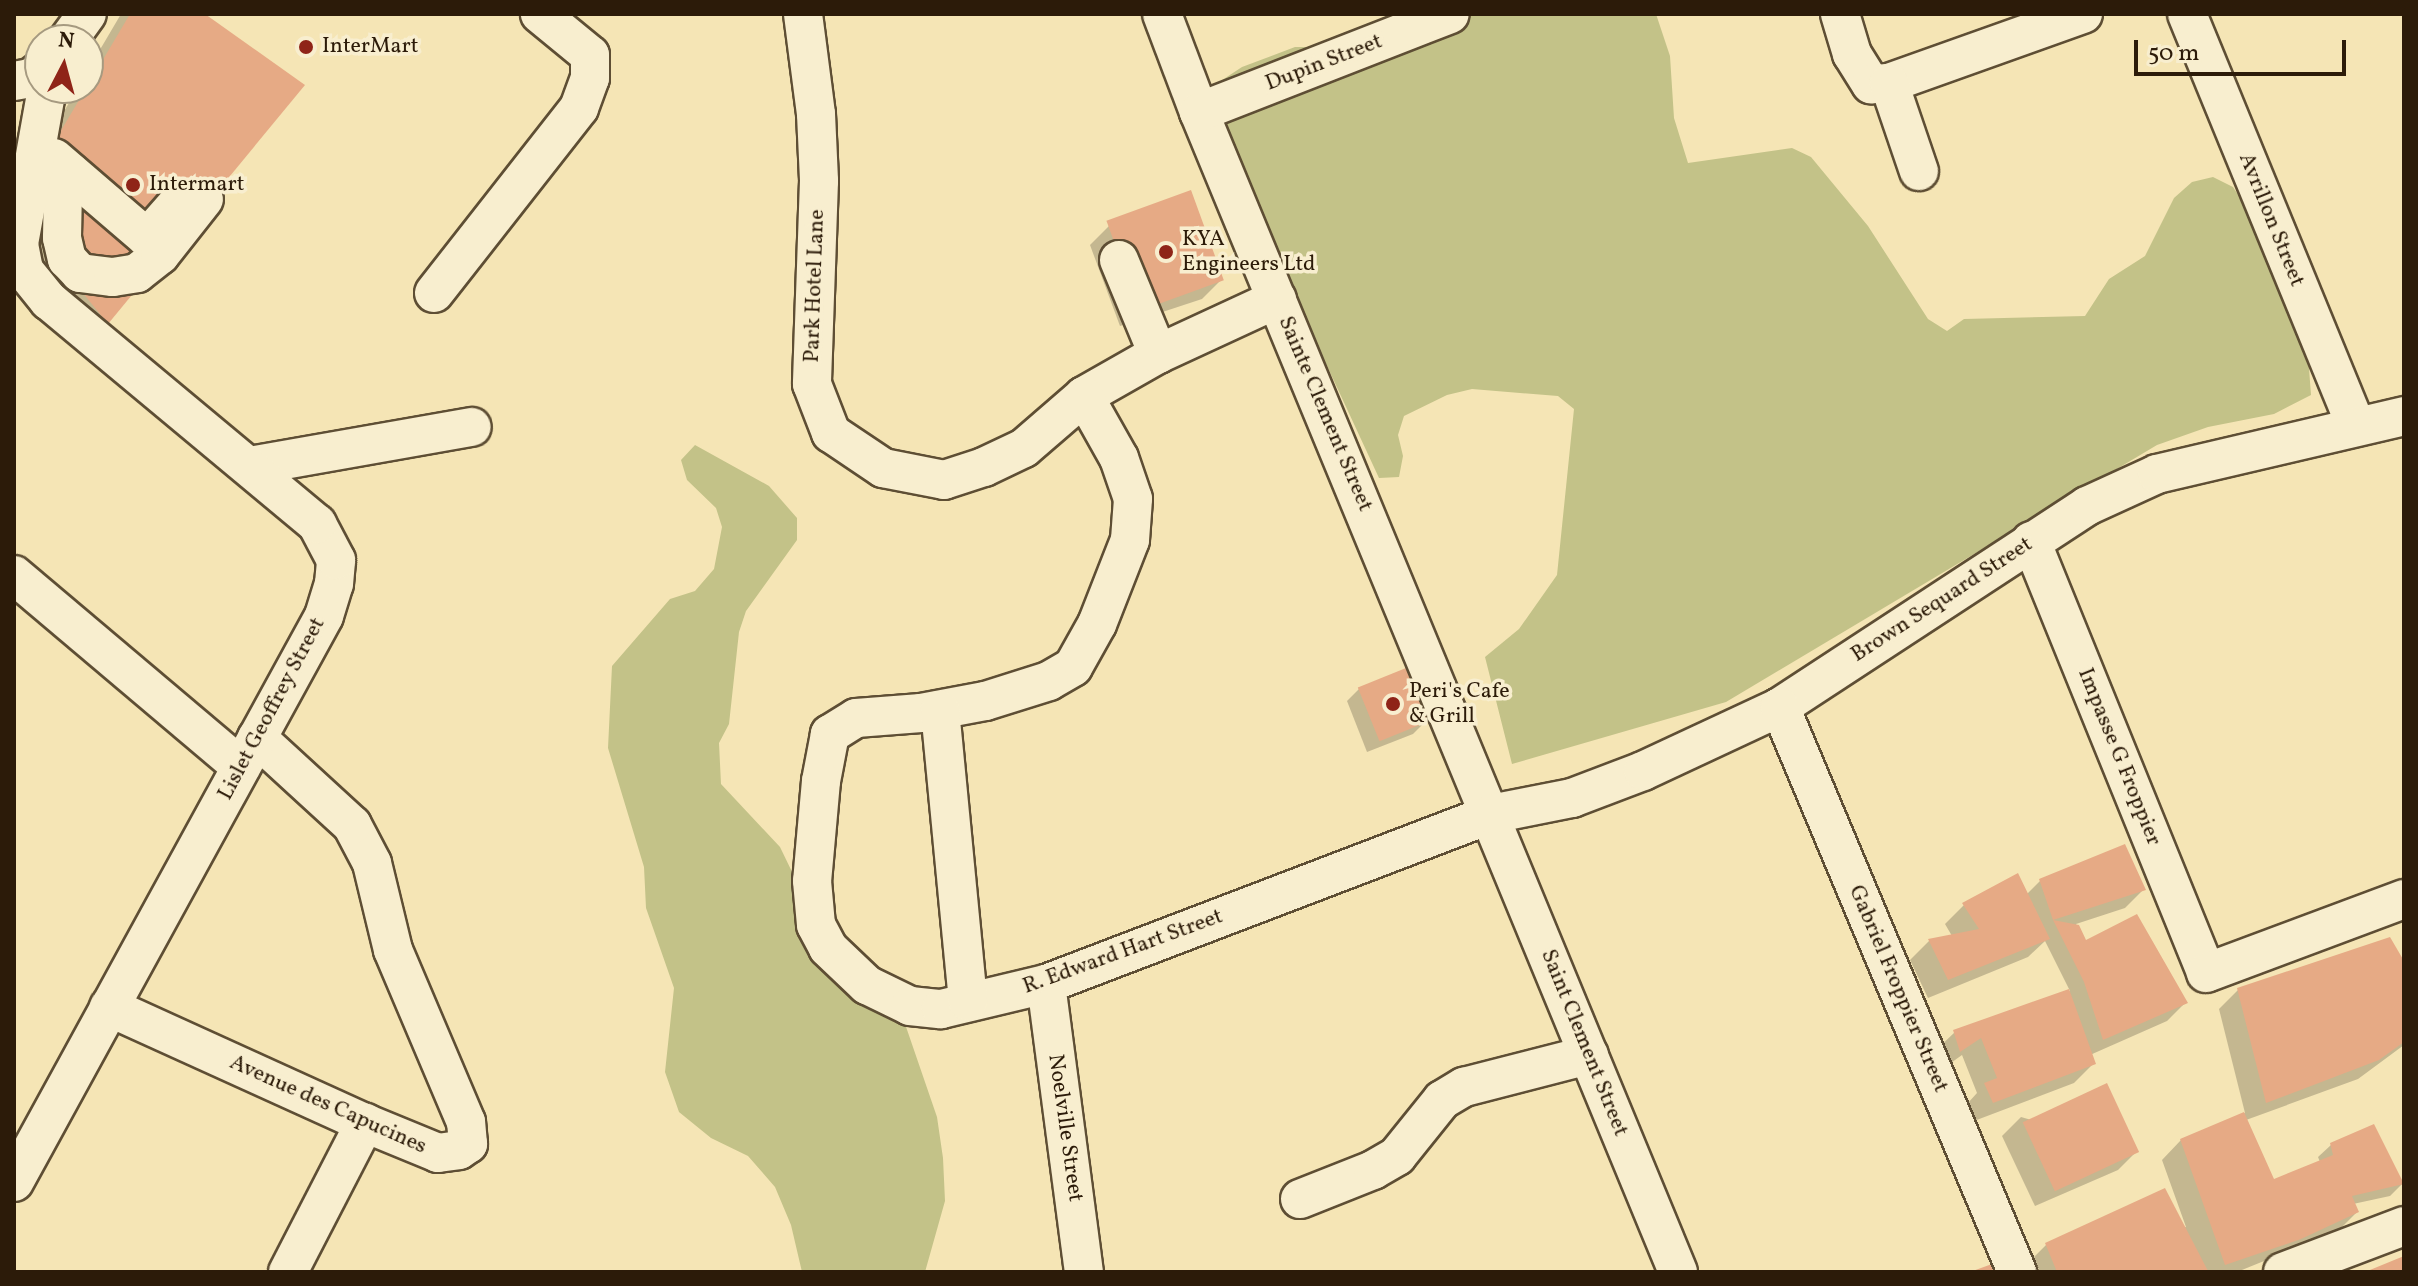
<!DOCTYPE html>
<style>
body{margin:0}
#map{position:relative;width:2418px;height:1286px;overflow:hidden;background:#f5e5b5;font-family:Vollkorn,serif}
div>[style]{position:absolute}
.green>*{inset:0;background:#c3c288}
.shadow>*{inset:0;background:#0003}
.building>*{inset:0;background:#e6aa85;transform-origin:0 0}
.roads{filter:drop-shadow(2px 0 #5e4e34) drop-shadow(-2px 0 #5e4e34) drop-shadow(0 2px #5e4e34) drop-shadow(0 -2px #5e4e34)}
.minor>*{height:38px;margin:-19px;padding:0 19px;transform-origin:19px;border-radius:19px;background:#f8eecf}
.dots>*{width:22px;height:22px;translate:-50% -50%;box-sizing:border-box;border:4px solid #f8eecf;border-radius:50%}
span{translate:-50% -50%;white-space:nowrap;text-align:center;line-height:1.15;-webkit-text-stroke:7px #f8eecf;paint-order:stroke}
.poi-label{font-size:22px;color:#2c1b09}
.left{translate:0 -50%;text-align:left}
.street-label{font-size:22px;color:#2c1b09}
.frame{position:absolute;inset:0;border:16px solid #2c1b09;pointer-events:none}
.north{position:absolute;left:24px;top:24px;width:80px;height:80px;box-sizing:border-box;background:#f8eecf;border:2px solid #a69a80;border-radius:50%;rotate:6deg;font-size:22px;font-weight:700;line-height:32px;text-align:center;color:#2c1b09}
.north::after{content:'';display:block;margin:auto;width:28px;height:36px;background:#8f2418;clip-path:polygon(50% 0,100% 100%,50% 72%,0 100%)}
.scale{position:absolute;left:2134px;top:40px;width:212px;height:36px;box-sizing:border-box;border:4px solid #2c1b09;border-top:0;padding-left:10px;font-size:24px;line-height:28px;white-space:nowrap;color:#2c1b09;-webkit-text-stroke:6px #f8eecf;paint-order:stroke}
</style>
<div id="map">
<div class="green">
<div style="clip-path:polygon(1401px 14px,1656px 14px,1670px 56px,1674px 118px,1688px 163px,1792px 148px,1811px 157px,1868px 226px,1928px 319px,1947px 331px,1964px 319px,2085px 316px,2109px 279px,2145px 256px,2174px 198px,2192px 182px,2213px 177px,2233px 187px,2258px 225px,2308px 355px,2311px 395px,2274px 414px,2208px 427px,2157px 445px,1726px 702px,1512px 764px,1485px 657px,1519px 629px,1557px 575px,1574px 409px,1558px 396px,1472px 389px,1447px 395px,1404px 416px,1398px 435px,1403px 456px,1399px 477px,1379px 478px,1201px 94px,1242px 67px,1295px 47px,1332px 47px)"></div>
<div style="clip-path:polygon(695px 445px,769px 486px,797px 518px,797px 540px,746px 611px,739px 632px,729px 724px,719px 743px,721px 784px,780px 847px,809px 907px,837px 926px,903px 1018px,937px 1117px,943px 1158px,945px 1201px,925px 1272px,802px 1272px,791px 1225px,775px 1187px,748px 1156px,711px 1138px,679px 1112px,665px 1072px,674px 988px,646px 908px,644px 867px,608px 748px,612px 666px,670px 599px,695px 591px,714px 569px,722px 527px,716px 508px,687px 480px,681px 460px)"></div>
</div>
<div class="shadow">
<div style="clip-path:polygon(121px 14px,202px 14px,302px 85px,106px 323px,81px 348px,14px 264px,31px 166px,78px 88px,88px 88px,88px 70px)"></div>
<div style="clip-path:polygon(1109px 226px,1221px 280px,1202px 299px,1120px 326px,1090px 245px)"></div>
<div style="clip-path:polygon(1359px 689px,1425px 722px,1413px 734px,1367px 752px,1347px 701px)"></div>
<div style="clip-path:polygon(2040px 881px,2144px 889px,2125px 908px,2076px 924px,2085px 942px,2186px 1002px,2167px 1021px,2090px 1055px,2093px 1064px,2074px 1083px,1974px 1121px,1967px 1104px,1977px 1093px,1962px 1055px,1941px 1070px,1935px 1051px,1955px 1032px,2070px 991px,2045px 941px,2028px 957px,1928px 998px,1910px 960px,1929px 941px,1952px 936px,1945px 924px,1964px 905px,2026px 895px)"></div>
<div style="clip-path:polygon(2404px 965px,2404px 1045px,2358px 1079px,2246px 1120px,2273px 1181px,2320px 1162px,2318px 1157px,2331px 1145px,2403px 1183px,2390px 1196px,2353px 1204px,2357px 1212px,2338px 1231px,2237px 1272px,2040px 1272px,2034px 1257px,2046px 1245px,2186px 1227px,2162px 1160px,2181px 1140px,2245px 1113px,2219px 1009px,2238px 990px)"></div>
<div style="clip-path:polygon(2021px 1117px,2137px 1151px,2118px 1170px,2035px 1206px,2002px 1136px)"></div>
</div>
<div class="building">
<div style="clip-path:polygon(130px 14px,205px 14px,305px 85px,108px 324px,32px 230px,56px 139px)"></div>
<div style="left:1191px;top:190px;width:96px;height:90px;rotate:70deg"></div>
<div style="left:1406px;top:668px;width:58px;height:52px;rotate:68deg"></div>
<div style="clip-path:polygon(2125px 844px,2146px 890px,2053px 920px,2079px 925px,2086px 940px,2137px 914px,2188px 1003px,2103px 1040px,2084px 982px,2053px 920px,2039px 879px)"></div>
<div style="clip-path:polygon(2018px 873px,2050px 939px,1948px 980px,1928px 939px,1979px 929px,1962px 903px)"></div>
<div style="clip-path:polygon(2390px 937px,2404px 961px,2404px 1042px,2379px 1060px,2266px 1103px,2237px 988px)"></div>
<div style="clip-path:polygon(2069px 989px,2096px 1064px,1993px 1103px,1984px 1083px,1997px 1078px,1981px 1038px,1960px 1052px,1953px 1030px)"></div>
<div style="left:2107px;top:1083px;width:76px;height:93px;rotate:65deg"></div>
<div style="clip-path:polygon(2244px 1112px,2274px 1179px,2333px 1155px,2330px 1143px,2374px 1124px,2404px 1184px,2352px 1196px,2359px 1212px,2301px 1239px,2225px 1265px,2180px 1139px)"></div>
<div style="clip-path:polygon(2165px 1188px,2208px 1271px,2057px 1272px,2045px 1243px)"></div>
<div style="clip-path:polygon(2404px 1256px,2404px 1272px,2365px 1272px)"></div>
<div style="clip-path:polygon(1992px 1264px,1996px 1272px,1970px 1272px)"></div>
</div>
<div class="roads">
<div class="minor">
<div style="left:803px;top:14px;width:101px;rotate:82.6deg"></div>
<div style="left:816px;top:114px;width:67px;rotate:87.4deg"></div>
<div style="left:819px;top:181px;width:203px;rotate:92deg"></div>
<div style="left:812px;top:384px;width:53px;rotate:68.8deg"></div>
<div style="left:831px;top:433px;width:63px;rotate:33.9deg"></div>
<div style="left:883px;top:468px;width:62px;rotate:11.1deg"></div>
<div style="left:944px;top:480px;width:42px;rotate:-18deg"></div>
<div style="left:984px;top:467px;width:44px;rotate:-25.4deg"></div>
<div style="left:1024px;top:448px;width:79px;rotate:-40.9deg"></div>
<div style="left:1084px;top:396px;width:85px;rotate:-29.6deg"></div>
<div style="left:1158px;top:354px;width:131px;rotate:-24.8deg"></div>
<div style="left:1162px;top:14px;width:105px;rotate:69.3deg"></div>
<div style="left:1199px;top:112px;width:1255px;rotate:67.56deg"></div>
<div style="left:1840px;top:14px;width:42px;rotate:73.3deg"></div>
<div style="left:1852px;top:54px;width:36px;rotate:58deg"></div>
<div style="left:1871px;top:84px;width:18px;rotate:-3deg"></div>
<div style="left:1889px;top:83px;width:206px;rotate:-19.6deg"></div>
<div style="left:2187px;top:14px;width:445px;rotate:67.7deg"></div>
<div style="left:68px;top:40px;width:32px;rotate:-54deg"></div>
<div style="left:14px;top:81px;width:17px;rotate:-10deg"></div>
<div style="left:31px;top:78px;width:11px;rotate:-38deg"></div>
<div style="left:1889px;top:83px;width:93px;rotate:71.2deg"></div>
<div style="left:1199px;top:112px;width:269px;rotate:-21.3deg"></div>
<div style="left:54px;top:158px;width:123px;rotate:40.7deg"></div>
<div style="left:147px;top:238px;width:44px;rotate:-48.7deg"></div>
<div style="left:70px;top:172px;width:18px;rotate:112deg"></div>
<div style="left:63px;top:189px;width:49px;rotate:91.2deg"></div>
<div style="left:62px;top:238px;width:22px;rotate:77deg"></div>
<div style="left:67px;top:259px;width:19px;rotate:47deg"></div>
<div style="left:80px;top:273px;width:33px;rotate:7deg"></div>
<div style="left:113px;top:277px;width:24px;rotate:-9deg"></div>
<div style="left:137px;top:273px;width:29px;rotate:-38deg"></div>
<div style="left:160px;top:255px;width:71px;rotate:-51.8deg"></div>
<div style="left:1119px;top:260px;width:102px;rotate:67.5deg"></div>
<div style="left:434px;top:293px;width:235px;rotate:-51.9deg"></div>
<div style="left:579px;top:108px;width:32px;rotate:-70deg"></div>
<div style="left:590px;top:78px;width:23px;rotate:-90deg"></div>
<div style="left:590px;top:55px;width:65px;rotate:-140.6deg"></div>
<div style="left:1084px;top:396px;width:71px;rotate:60.6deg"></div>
<div style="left:1119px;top:458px;width:43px;rotate:71.1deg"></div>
<div style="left:1133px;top:499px;width:41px;rotate:94.2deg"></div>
<div style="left:1130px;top:540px;width:90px;rotate:111.4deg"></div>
<div style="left:1097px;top:624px;width:49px;rotate:119.2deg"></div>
<div style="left:1073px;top:667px;width:28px;rotate:150deg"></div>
<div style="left:1049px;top:681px;width:67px;rotate:162.6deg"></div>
<div style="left:985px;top:701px;width:65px;rotate:169.4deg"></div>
<div style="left:921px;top:713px;width:65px;rotate:175.6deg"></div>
<div style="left:856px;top:718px;width:31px;rotate:148deg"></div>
<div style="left:830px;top:734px;width:48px;rotate:100.8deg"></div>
<div style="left:821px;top:781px;width:100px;rotate:95.1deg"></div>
<div style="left:812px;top:881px;width:44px;rotate:84.8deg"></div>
<div style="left:816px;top:925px;width:26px;rotate:62deg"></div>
<div style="left:828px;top:948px;width:54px;rotate:43.5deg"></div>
<div style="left:867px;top:985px;width:48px;rotate:26deg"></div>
<div style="left:910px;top:1006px;width:31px;rotate:6deg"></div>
<div style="left:941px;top:1009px;width:108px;rotate:-13.4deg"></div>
<div style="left:1046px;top:984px;width:476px;rotate:-20.9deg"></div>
<div style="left:1491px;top:814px;width:83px;rotate:-11.2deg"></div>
<div style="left:1572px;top:798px;width:76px;rotate:-20.8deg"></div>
<div style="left:1643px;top:771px;width:151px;rotate:-25deg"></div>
<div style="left:1780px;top:707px;width:367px;rotate:-33.2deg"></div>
<div style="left:2087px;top:506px;width:77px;rotate:-24.6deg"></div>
<div style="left:2157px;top:474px;width:254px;rotate:-13.2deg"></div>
<div style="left:250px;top:466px;width:225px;rotate:-10deg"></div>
<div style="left:2031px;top:541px;width:466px;rotate:67.9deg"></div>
<div style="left:2206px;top:973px;width:211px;rotate:-20.5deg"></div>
<div style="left:14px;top:575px;width:297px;rotate:40.2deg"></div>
<div style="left:1780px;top:707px;width:613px;rotate:67.24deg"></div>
<div style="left:940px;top:710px;width:293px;rotate:84.5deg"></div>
<div style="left:1046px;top:984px;width:290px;rotate:82.5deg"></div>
<div style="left:109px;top:1007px;width:281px;rotate:24.4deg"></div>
<div style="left:365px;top:1123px;width:79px;rotate:22.3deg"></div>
<div style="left:438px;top:1153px;width:21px;rotate:-8deg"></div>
<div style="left:459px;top:1150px;width:11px;rotate:-34deg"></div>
<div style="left:468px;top:1144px;width:22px;rotate:-95deg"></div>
<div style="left:466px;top:1122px;width:187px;rotate:-113deg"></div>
<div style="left:393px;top:950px;width:89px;rotate:-103.6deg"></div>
<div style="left:372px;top:863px;width:43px;rotate:-117.8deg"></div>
<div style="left:352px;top:825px;width:129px;rotate:-137.5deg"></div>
<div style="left:14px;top:1182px;width:645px;rotate:-61.29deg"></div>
<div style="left:324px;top:616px;width:34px;rotate:-73deg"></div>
<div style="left:334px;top:584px;width:24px;rotate:-85deg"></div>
<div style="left:336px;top:560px;width:41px;rotate:-117.8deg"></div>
<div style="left:317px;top:524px;width:349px;rotate:-140.2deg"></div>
<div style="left:49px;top:301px;width:40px;rotate:-129deg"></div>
<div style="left:24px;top:270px;width:26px;rotate:-101deg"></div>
<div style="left:19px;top:244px;width:158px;rotate:-79.8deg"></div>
<div style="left:1300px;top:1199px;width:79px;rotate:-21.7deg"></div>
<div style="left:1373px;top:1170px;width:28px;rotate:-30deg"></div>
<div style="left:1397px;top:1156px;width:72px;rotate:-51.2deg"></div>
<div style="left:1442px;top:1100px;width:26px;rotate:-31deg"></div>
<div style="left:1464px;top:1087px;width:129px;rotate:-14.4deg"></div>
<div style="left:288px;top:1272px;width:168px;rotate:-62.7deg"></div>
<div style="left:2283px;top:1272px;width:129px;rotate:-20.8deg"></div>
</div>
</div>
<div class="dots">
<div style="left:306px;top:47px;background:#8f2418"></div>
<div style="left:133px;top:185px;background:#8f2418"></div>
<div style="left:1166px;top:252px;background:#8f2418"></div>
<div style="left:1393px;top:704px;background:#8f2418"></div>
</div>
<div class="poi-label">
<span class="left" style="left:322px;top:47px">InterMart</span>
<span class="left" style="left:149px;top:185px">Intermart</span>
<span class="left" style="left:1182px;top:252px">KYA<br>Engineers Ltd</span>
<span class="left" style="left:1409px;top:704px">Peri's Cafe<br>&amp; Grill</span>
</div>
<div class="street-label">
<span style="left:1324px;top:63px;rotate:-21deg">Dupin Street</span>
<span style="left:2271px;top:220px;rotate:68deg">Avrillon Street</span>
<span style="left:815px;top:286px;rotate:-88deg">Park Hotel Lane</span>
<span style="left:1325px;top:414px;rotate:67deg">Sainte Clement Street</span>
<span style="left:1942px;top:600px;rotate:-33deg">Brown Sequard Street</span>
<span style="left:272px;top:709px;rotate:-62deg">Lislet Geoffrey Street</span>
<span style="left:2119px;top:757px;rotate:68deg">Impasse G Froppier</span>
<span style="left:1123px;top:952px;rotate:-20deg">R. Edward Hart Street</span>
<span style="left:1898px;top:989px;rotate:67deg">Gabriel Froppier Street</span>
<span style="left:1584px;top:1043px;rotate:68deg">Saint Clement Street</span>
<span style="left:328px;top:1105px;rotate:24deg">Avenue des Capucines</span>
<span style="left:1065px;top:1128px;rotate:82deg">Noelville Street</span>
</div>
<div class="frame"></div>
<div class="north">N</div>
<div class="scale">50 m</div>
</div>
